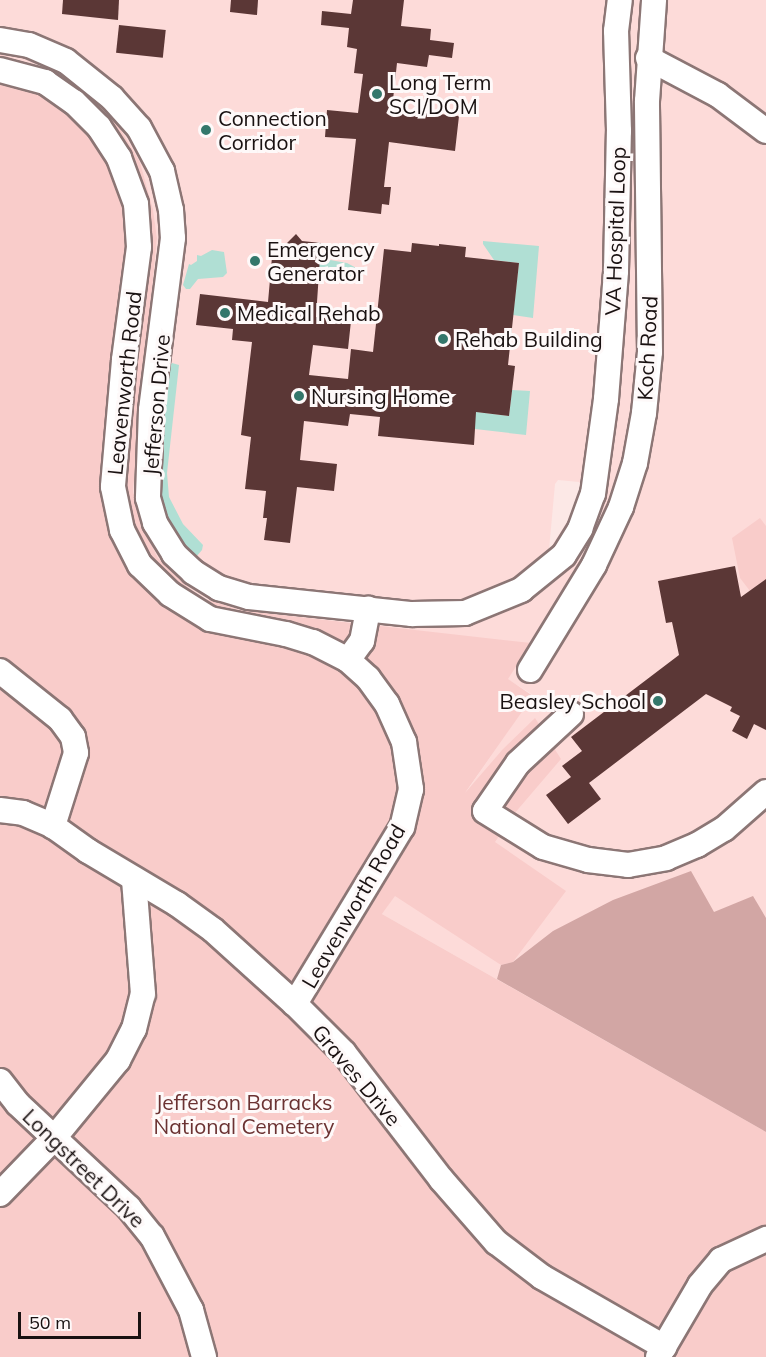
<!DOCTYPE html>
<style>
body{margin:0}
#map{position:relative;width:766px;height:1357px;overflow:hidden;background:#fce8e6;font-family:Mulish,sans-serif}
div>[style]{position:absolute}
.built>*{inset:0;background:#fddbd9}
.green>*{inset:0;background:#f9ccca}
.forest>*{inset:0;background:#d2a6a4}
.water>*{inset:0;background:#b0dfd4}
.pier>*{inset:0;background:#fce8e6}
.building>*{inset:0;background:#5b3736;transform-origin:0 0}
.roads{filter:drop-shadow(2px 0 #8c7675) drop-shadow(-2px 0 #8c7675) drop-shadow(0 2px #8c7675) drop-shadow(0 -2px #8c7675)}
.minor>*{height:24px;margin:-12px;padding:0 12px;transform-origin:12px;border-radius:12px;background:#fff}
.dots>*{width:16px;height:16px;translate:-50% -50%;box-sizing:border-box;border:3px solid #fef9f9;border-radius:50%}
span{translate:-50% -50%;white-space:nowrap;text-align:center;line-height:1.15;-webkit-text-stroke:6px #fef9f9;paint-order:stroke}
.poi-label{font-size:21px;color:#191111}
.left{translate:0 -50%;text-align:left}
.right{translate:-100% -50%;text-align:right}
.street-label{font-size:21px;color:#191111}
.park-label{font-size:21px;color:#6b3232}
.scale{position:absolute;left:18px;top:1312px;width:123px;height:27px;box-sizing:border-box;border:3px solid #191111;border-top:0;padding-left:8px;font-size:18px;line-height:21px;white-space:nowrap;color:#191111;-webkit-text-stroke:4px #fef9f9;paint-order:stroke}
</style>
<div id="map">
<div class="built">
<div style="clip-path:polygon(0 0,766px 0,766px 1132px,382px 914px,533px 695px,507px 679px,366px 624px,239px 610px,222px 606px,192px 591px,158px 558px,144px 529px,133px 491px,157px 238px,153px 209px,140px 162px,118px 125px,92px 99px,52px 71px,0 54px)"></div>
</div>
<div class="green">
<div style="clip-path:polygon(0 54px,52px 71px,92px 99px,118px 125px,140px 162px,153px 209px,157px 238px,133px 491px,144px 529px,158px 558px,192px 591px,206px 599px,239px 610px,531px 643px,508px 679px,533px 696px,465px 793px,503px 749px,535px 718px,561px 759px,514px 814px,495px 842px,566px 891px,513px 962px,501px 965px,395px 896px,382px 914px,766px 1132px,766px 1357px,0 1357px)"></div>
<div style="clip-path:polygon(760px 518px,766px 526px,766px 579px,750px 591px,740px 578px,732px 538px)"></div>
</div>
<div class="forest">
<div style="clip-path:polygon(691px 871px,714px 912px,753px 896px,766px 918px,766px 1132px,497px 979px,501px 965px,513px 962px,553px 931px,613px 900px)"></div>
</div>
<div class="water">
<div style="clip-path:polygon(483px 241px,539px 246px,533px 318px,513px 315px,519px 263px,494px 260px,483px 244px)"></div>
<div style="clip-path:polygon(212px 250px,224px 252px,227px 273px,223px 277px,198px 279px,190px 289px,186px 289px,183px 285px,189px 264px,191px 265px,197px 261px,197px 255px,201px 256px)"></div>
<div style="clip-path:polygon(319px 258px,347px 263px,364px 272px,358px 281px,349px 276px,317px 271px)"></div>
<div style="clip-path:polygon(172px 363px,179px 365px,167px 473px,169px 497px,183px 524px,203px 545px,202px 550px,196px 557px,187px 552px,173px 532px,161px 504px,158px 487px,169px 367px)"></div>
<div style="clip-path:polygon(512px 390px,530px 391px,526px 435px,475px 429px,475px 424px,453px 409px,509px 416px)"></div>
</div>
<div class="pier">
<div style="clip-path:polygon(558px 480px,579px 482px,581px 486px,579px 496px,567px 522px,549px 550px,555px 484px)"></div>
</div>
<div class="building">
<div style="clip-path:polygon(63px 0,119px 0,118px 20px,62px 14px)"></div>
<div style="clip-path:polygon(231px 0,258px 0,257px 15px,230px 12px)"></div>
<div style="clip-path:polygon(353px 0,404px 0,401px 26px,431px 29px,430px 40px,454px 43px,452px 58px,429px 55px,427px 67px,397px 63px,392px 109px,459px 116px,455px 151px,389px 142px,384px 187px,391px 187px,389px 205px,382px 204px,381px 214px,348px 210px,356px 139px,325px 137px,327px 110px,358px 113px,363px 74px,354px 73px,357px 49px,347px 47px,349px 28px,321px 25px,322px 11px,351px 14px)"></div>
<div style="left:119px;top:25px;width:47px;height:28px;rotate:6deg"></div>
<div style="clip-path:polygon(296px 234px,302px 241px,321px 243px,316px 317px,351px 321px,348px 349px,313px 345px,309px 375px,348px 379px,351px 349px,373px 352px,384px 249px,411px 252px,412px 243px,439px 246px,439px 244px,466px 247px,465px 257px,519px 263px,508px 365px,515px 366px,509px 416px,476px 412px,474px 445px,378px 436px,380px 417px,350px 414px,348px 426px,304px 421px,300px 460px,337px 464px,334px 491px,297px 487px,290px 543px,264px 540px,267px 518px,263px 518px,266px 491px,245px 489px,251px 437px,241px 435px,252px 342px,232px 340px,233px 329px,196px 325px,200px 294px,268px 302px,272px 257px,284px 259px,285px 245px)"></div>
<div style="clip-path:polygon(735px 566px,741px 597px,766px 579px,766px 730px,754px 724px,747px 739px,732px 731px,740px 716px,730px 711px,732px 707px,706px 694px,589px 783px,601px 799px,568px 824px,546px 795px,571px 777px,562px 766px,582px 751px,571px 737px,679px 655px,672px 622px,666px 623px,658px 581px)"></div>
</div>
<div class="roads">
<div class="minor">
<div style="left:0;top:40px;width:29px;rotate:10deg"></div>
<div style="left:29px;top:45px;width:40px;rotate:23.4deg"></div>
<div style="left:66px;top:61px;width:59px;rotate:38.8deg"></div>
<div style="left:112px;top:98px;width:40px;rotate:48deg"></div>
<div style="left:139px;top:128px;width:49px;rotate:61.9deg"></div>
<div style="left:162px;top:171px;width:40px;rotate:77deg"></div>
<div style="left:171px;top:210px;width:28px;rotate:86deg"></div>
<div style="left:173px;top:238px;width:173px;rotate:97.3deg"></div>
<div style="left:151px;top:410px;width:88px;rotate:92deg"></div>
<div style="left:148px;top:498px;width:26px;rotate:74deg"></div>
<div style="left:155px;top:523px;width:36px;rotate:58deg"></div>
<div style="left:174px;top:554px;width:26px;rotate:43deg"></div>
<div style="left:193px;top:572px;width:31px;rotate:32deg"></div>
<div style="left:219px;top:588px;width:31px;rotate:17deg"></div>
<div style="left:249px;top:597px;width:164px;rotate:6deg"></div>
<div style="left:412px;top:614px;width:53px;rotate:-1.1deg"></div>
<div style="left:465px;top:613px;width:61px;rotate:-22.3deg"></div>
<div style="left:521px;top:590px;width:55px;rotate:-39.1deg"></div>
<div style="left:564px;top:555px;width:31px;rotate:-58deg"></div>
<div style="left:580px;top:529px;width:37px;rotate:-70deg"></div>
<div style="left:593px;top:494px;width:96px;rotate:-82.2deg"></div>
<div style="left:606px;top:399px;width:128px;rotate:-85.5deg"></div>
<div style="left:616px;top:271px;width:140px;rotate:-88.8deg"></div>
<div style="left:619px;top:131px;width:100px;rotate:-91.7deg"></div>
<div style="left:616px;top:31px;width:31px;rotate:-83deg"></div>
<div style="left:648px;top:58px;width:79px;rotate:27.9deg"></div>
<div style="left:718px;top:95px;width:60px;rotate:36.9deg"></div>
<div style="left:0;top:70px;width:47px;rotate:14.9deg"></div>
<div style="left:45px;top:82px;width:35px;rotate:35deg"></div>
<div style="left:74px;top:102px;width:35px;rotate:45deg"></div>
<div style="left:99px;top:127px;width:37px;rotate:57deg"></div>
<div style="left:119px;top:158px;width:49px;rotate:69.7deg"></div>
<div style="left:136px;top:204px;width:43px;rotate:86deg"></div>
<div style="left:139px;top:247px;width:114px;rotate:97.6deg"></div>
<div style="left:124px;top:360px;width:127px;rotate:95deg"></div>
<div style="left:113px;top:487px;width:44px;rotate:78.2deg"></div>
<div style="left:122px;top:530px;width:39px;rotate:63deg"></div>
<div style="left:140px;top:565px;width:42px;rotate:44deg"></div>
<div style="left:170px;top:594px;width:47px;rotate:32deg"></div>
<div style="left:210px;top:619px;width:77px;rotate:11.2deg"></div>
<div style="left:286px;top:634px;width:28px;rotate:17deg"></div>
<div style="left:313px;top:642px;width:39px;rotate:27deg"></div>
<div style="left:348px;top:660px;width:27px;rotate:42deg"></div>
<div style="left:368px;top:678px;width:32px;rotate:54deg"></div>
<div style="left:387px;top:704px;width:42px;rotate:65.9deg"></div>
<div style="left:404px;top:742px;width:48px;rotate:81.5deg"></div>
<div style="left:411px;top:789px;width:39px;rotate:103deg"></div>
<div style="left:402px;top:827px;width:207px;rotate:121.2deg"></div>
<div style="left:348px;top:660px;width:24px;rotate:-54deg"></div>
<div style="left:362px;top:641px;width:33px;rotate:-79deg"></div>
<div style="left:530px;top:670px;width:123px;rotate:-58.6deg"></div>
<div style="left:594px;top:565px;width:64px;rotate:-65deg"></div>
<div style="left:621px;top:507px;width:46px;rotate:-72.3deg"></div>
<div style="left:635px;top:463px;width:51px;rotate:-79.8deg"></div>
<div style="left:644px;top:413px;width:61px;rotate:-84.4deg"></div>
<div style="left:650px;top:352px;width:251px;rotate:-90.7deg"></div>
<div style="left:647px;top:101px;width:101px;rotate:-86deg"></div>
<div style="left:0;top:671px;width:77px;rotate:38.7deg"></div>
<div style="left:60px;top:719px;width:22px;rotate:54deg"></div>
<div style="left:73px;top:737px;width:16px;rotate:79deg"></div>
<div style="left:76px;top:753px;width:77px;rotate:107.5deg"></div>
<div style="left:571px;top:714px;width:72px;rotate:137.2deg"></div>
<div style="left:518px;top:763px;width:58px;rotate:124.5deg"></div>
<div style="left:485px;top:811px;width:68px;rotate:31.8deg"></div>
<div style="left:543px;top:847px;width:47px;rotate:16.1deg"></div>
<div style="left:588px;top:860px;width:40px;rotate:7.1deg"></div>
<div style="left:628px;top:865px;width:39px;rotate:-10deg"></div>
<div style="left:666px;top:858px;width:34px;rotate:-23deg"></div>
<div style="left:697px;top:845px;width:31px;rotate:-31deg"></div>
<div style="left:724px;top:829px;width:56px;rotate:-41.4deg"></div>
<div style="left:0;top:810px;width:23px;rotate:7deg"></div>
<div style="left:23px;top:813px;width:33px;rotate:23deg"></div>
<div style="left:53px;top:826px;width:43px;rotate:35.5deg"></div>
<div style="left:88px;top:851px;width:104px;rotate:30.8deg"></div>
<div style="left:177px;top:904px;width:44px;rotate:35.8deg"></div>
<div style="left:213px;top:930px;width:110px;rotate:42.1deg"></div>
<div style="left:295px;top:1004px;width:69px;rotate:45deg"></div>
<div style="left:344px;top:1053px;width:159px;rotate:52.4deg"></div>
<div style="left:441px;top:1179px;width:84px;rotate:48.9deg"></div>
<div style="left:496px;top:1242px;width:58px;rotate:37.3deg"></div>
<div style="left:542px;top:1277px;width:141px;rotate:29.8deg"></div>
<div style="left:0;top:1081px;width:29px;rotate:52deg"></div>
<div style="left:18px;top:1104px;width:152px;rotate:43.1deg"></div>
<div style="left:129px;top:1208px;width:36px;rotate:51deg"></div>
<div style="left:152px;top:1236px;width:84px;rotate:62.2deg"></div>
<div style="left:191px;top:1310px;width:49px;rotate:74.5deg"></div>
<div style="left:0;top:1194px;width:78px;rotate:-46deg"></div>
<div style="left:54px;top:1138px;width:101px;rotate:-50.6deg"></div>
<div style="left:118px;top:1060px;width:35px;rotate:-63deg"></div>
<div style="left:134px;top:1029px;width:36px;rotate:-76deg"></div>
<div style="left:143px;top:994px;width:115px;rotate:-94.5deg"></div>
<div style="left:658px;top:1357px;width:83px;rotate:-59.7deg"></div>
<div style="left:700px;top:1285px;width:33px;rotate:-50deg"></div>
<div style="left:721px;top:1260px;width:50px;rotate:-25deg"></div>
</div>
</div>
<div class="dots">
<div style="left:377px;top:94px;background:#34776b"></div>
<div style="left:206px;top:130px;background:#34776b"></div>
<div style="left:255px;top:261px;background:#34776b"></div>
<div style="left:225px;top:313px;background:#34776b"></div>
<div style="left:443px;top:339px;background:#34776b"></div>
<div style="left:299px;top:396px;background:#34776b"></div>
<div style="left:658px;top:701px;background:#34776b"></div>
</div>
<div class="poi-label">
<span class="left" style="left:389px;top:94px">Long Term<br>SCI/DOM</span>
<span class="left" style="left:218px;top:130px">Connection<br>Corridor</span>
<span class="left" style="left:267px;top:261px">Emergency<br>Generator</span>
<span class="left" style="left:237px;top:313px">Medical Rehab</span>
<span class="left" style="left:455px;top:339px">Rehab Building</span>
<span class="left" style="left:311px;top:396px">Nursing Home</span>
<span class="right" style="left:646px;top:701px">Beasley School</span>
</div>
<div class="street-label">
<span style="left:615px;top:231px;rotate:-88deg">VA Hospital Loop</span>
<span style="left:647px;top:348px;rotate:-87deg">Koch Road</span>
<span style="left:124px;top:383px;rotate:-84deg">Leavenworth Road</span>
<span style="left:156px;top:405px;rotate:-85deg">Jefferson Drive</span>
<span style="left:353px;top:906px;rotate:-60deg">Leavenworth Road</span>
<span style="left:357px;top:1075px;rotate:50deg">Graves Drive</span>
<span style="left:84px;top:1168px;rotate:44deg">Longstreet Drive</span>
</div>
<div class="park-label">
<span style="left:244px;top:1114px">Jefferson Barracks<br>National Cemetery</span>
</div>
<div class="scale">50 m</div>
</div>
